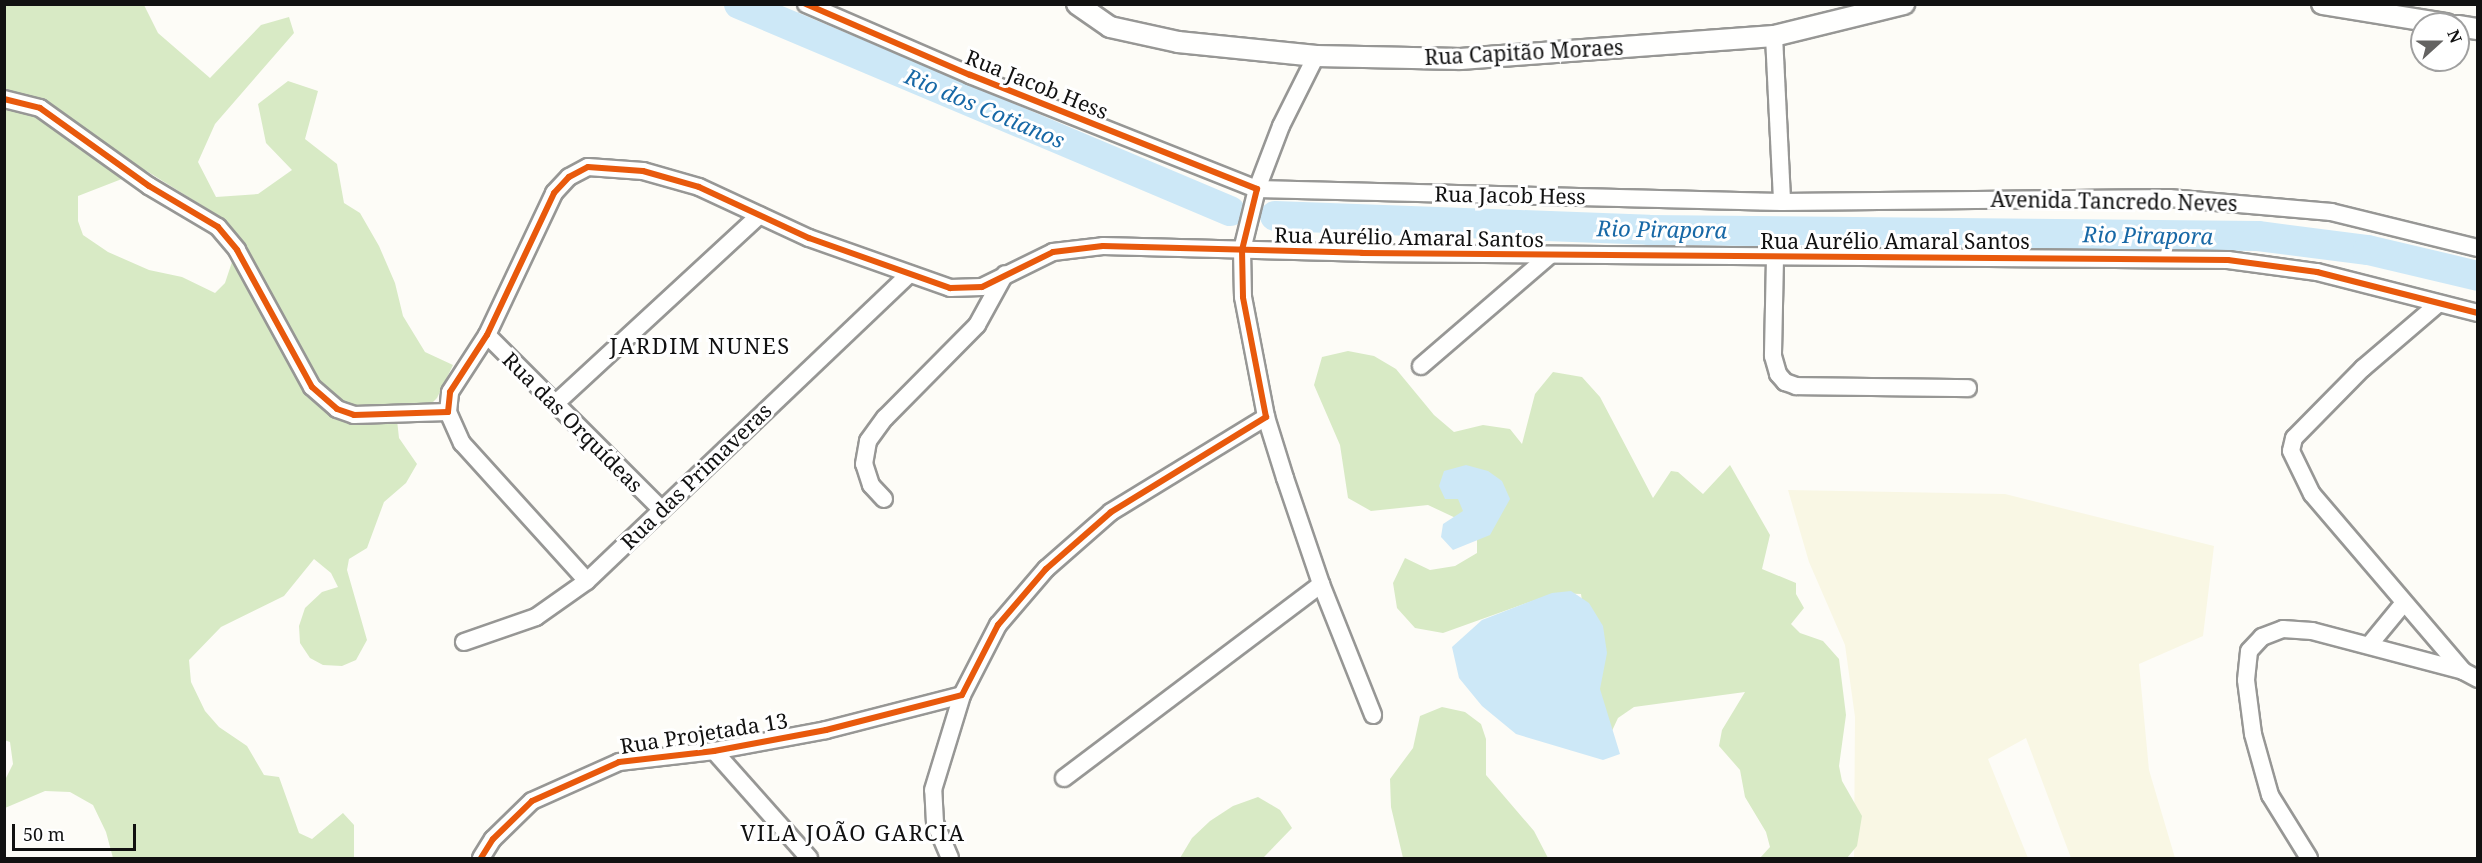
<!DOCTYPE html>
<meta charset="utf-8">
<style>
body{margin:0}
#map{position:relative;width:2482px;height:863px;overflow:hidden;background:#fdfcf7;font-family:"Noto Serif",serif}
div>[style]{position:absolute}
.farmland>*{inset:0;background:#f9f7e4}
.forest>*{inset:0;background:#d8eac5}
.water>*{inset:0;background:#cde8f7}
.river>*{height:30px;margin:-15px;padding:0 15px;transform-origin:15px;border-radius:15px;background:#cde8f7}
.roads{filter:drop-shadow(2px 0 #979795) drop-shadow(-2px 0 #979795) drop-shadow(0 2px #979795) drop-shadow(0 -2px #979795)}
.minor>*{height:16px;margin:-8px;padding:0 8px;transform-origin:8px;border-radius:8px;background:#fffffe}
.tertiary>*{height:20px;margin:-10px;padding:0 10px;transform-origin:10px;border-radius:10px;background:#fffffe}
.cycleway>*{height:6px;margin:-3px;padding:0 3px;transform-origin:3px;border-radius:3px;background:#e8590c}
span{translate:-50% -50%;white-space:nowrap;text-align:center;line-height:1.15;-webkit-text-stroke:6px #fff;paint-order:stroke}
.street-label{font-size:21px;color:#111}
.water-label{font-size:22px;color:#1768a6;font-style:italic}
.neighbourhood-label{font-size:22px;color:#111;letter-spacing:1.5px}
.frame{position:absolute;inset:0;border:6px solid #111;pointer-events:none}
.north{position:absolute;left:2410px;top:12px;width:60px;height:60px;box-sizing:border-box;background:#fff;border:2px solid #a0a0a0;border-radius:50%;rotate:69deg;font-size:16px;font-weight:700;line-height:24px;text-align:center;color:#111}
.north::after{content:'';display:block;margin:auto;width:21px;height:27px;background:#646362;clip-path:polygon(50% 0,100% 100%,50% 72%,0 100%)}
.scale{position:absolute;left:12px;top:824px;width:124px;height:27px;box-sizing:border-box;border:3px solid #111;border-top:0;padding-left:8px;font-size:18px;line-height:21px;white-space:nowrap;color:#111;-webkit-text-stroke:4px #fff;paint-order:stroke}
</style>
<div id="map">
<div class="farmland">
<div style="clip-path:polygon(1788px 490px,2005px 494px,2214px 546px,2203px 636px,2139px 664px,2149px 770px,2175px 858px,2071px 858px,2026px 738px,1988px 759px,2028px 858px,1854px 858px,1855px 717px,1845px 645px,1809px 562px)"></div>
</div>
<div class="forest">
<div style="clip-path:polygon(evenodd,5px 5px,144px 5px,158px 33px,210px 78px,261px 25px,289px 17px,294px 33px,215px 124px,198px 162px,216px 197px,258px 194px,292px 170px,266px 143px,258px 104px,288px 81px,318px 91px,305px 139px,337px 164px,344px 203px,360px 213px,379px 246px,395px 283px,403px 316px,425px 352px,453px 365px,437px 398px,428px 407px,396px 411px,399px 438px,417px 464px,406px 483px,384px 502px,367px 548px,349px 559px,347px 570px,367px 640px,356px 660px,342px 666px,323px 665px,310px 658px,300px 643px,299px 626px,305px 608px,322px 592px,338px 587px,331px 573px,314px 559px,284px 596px,221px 627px,189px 660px,191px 682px,205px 711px,219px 727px,247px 746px,264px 775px,279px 777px,299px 833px,312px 839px,343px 813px,354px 825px,354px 858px,113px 858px,106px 832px,93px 805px,70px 792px,45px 791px,5px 808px,4px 782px,13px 764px,10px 742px,4px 740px,5px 5px,145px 170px,214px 213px,231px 232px,235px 253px,225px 283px,215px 293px,182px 277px,149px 270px,108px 252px,83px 235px,78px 221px,78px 196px,145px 170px)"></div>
<div style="clip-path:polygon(1348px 351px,1374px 356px,1396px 369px,1434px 415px,1454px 432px,1483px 425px,1510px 429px,1522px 444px,1535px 394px,1553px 372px,1582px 377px,1600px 397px,1653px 498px,1671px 471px,1678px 472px,1703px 494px,1730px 465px,1770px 535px,1762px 569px,1796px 583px,1796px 594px,1804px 608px,1791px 624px,1800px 633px,1823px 641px,1839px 659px,1846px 715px,1839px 766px,1842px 781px,1862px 816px,1857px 846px,1847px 858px,1760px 858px,1770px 847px,1766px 832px,1745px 797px,1740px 770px,1719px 746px,1722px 730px,1745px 692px,1634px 707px,1618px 718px,1603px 750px,1581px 594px,1555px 593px,1443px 633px,1415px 628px,1397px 608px,1393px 583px,1405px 558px,1430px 570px,1455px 566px,1477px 553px,1477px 528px,1428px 505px,1371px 511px,1348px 498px,1340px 445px,1314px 385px,1322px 357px)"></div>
<div style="clip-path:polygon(1442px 707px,1465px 712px,1481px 724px,1486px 739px,1486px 775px,1534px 831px,1548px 858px,1403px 858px,1391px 807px,1390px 779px,1413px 748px,1420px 716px)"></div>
<div style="clip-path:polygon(1258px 797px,1280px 810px,1292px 828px,1264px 857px,1180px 858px,1192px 838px,1210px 821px,1233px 806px)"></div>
</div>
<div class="water">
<div style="clip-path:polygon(1466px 465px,1488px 471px,1502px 481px,1510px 499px,1490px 535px,1453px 550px,1441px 537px,1443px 524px,1463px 511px,1458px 499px,1445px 499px,1439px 486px,1444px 471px)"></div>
<div style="clip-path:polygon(1571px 591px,1589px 603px,1603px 626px,1607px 653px,1600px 689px,1620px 754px,1603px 760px,1516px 734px,1482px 706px,1459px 678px,1452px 647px,1482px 620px,1552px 593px)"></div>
</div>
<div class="river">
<div style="left:739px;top:4px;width:533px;rotate:22.86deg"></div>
<div style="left:1275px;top:216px;width:374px;rotate:2.1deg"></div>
<div style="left:1649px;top:230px;width:609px;rotate:0.56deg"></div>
<div style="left:2258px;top:236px;width:111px;rotate:7.3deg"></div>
<div style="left:2368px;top:250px;width:113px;rotate:13.3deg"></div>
</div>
<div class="roads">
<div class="minor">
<div style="left:806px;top:4px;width:179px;rotate:23.4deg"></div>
<div style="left:970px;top:75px;width:309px;rotate:21.7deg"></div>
<div style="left:1257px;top:189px;width:525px;rotate:1.42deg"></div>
<div style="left:1782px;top:202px;width:387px;rotate:-0.6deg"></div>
<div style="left:2169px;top:198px;width:163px;rotate:4.9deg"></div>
<div style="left:2331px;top:212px;width:151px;rotate:13.8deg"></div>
<div style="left:1774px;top:36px;width:166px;rotate:87.2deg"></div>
<div style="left:1316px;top:56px;width:78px;rotate:116.6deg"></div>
<div style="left:1281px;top:126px;width:67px;rotate:110.9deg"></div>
<div style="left:1257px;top:189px;width:63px;rotate:103.8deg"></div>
<div style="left:1242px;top:250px;width:47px;rotate:88.8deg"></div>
<div style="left:1243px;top:297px;width:122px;rotate:79.1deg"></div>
<div style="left:1266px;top:417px;width:64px;rotate:72.7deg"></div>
<div style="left:1285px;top:478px;width:112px;rotate:71.2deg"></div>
<div style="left:1321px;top:584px;width:141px;rotate:68.3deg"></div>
<div style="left:4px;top:99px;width:37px;rotate:14deg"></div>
<div style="left:40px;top:108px;width:134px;rotate:35.6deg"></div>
<div style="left:149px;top:186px;width:80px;rotate:30.7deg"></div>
<div style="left:218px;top:227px;width:30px;rotate:50deg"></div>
<div style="left:237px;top:250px;width:156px;rotate:61.3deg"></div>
<div style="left:312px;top:387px;width:33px;rotate:41deg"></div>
<div style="left:337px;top:409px;width:18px;rotate:19deg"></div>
<div style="left:354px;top:415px;width:94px;rotate:-1.8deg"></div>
<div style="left:448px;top:412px;width:20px;rotate:-84deg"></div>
<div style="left:450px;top:392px;width:68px;rotate:-57deg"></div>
<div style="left:487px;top:335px;width:157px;rotate:-64.7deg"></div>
<div style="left:554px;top:193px;width:22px;rotate:-47deg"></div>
<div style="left:569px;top:177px;width:21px;rotate:-28deg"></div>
<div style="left:588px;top:167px;width:55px;rotate:4.2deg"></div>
<div style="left:643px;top:171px;width:58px;rotate:15.9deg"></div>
<div style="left:699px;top:187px;width:121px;rotate:24.9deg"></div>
<div style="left:809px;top:238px;width:150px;rotate:19.5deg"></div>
<div style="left:950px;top:288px;width:32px;rotate:-2deg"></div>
<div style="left:982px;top:287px;width:79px;rotate:-26.2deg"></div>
<div style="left:1053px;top:252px;width:50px;rotate:-6.8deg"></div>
<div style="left:1103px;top:246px;width:259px;rotate:1.5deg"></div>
<div style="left:1362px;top:253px;width:866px;rotate:0.46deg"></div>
<div style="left:2228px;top:260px;width:90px;rotate:7.7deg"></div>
<div style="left:2317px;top:272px;width:166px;rotate:14.3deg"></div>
<div style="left:1775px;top:258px;width:98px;rotate:91.2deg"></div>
<div style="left:1773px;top:356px;width:19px;rotate:74deg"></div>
<div style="left:1778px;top:374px;width:11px;rotate:49deg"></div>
<div style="left:1785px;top:382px;width:12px;rotate:20deg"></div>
<div style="left:1796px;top:386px;width:172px;rotate:0.7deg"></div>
<div style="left:2438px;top:304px;width:99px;rotate:139.5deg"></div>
<div style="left:2363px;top:368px;width:98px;rotate:134.6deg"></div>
<div style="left:2294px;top:438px;width:13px;rotate:103deg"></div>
<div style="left:2291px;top:451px;width:48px;rotate:64deg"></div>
<div style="left:2312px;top:494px;width:233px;rotate:49.5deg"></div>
<div style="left:487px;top:335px;width:245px;rotate:45deg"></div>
<div style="left:1421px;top:366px;width:169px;rotate:-40.7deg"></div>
<div style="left:556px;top:403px;width:277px;rotate:-42.7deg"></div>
<div style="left:448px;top:412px;width:34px;rotate:66deg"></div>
<div style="left:462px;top:443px;width:186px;rotate:47.8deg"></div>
<div style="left:884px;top:499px;width:19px;rotate:-133deg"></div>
<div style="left:871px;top:485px;width:22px;rotate:-108deg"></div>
<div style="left:864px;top:464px;width:23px;rotate:-80deg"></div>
<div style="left:868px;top:441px;width:29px;rotate:-54deg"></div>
<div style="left:885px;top:418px;width:131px;rotate:-45.3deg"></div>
<div style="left:977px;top:325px;width:58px;rotate:-61.2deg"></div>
<div style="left:464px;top:642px;width:76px;rotate:-19.1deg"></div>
<div style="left:536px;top:617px;width:62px;rotate:-35.2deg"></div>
<div style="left:587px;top:581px;width:442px;rotate:-43.6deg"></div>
<div style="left:2370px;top:644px;width:52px;rotate:-50.5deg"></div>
<div style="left:714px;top:751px;width:143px;rotate:48.4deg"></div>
<div style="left:1064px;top:778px;width:322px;rotate:-37deg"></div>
<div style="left:481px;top:858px;width:22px;rotate:-58deg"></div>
<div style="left:493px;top:839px;width:54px;rotate:-44.3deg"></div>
<div style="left:532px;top:801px;width:95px;rotate:-24.1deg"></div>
<div style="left:619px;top:762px;width:96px;rotate:-6.6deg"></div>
<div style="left:714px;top:751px;width:114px;rotate:-10.6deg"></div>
<div style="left:826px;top:730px;width:140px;rotate:-14.4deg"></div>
<div style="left:950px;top:858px;width:38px;rotate:-113deg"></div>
<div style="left:935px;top:823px;width:33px;rotate:-93deg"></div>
<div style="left:933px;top:790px;width:99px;rotate:-73deg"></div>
<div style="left:962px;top:695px;width:79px;rotate:-62.8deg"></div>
<div style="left:998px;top:625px;width:74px;rotate:-49.4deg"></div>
<div style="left:1046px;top:569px;width:86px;rotate:-41.2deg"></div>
<div style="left:1111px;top:512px;width:182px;rotate:-31.5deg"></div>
<div style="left:2309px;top:858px;width:74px;rotate:-121.8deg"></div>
<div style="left:2270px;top:795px;width:63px;rotate:-105.6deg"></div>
<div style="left:2253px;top:734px;width:54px;rotate:-97.4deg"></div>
<div style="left:2246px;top:680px;width:29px;rotate:-84deg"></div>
<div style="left:2249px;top:651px;width:19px;rotate:-47deg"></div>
<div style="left:2262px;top:637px;width:22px;rotate:-21deg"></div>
<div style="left:2283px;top:629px;width:29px;rotate:4deg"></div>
<div style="left:2312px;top:631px;width:156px;rotate:14.8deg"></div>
<div style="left:2463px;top:671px;width:17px;rotate:28deg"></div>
</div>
<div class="tertiary">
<div style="left:1077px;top:4px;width:40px;rotate:34.9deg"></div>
<div style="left:1110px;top:27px;width:70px;rotate:12.4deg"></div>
<div style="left:1178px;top:42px;width:139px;rotate:5.8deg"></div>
<div style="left:1316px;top:56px;width:144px;rotate:1.2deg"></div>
<div style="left:1460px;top:59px;width:315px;rotate:-4.2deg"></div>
<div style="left:1774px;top:36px;width:134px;rotate:-13.8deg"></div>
<div style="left:2322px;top:4px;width:126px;rotate:9.2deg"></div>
<div style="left:2458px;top:26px;width:20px;rotate:9deg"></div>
</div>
</div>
<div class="cycleway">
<div style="left:4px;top:99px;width:37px;rotate:14deg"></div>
<div style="left:40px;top:108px;width:134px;rotate:35.6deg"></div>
<div style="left:149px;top:186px;width:80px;rotate:30.7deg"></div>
<div style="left:218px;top:227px;width:30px;rotate:50deg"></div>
<div style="left:237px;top:250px;width:156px;rotate:61.3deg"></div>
<div style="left:312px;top:387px;width:33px;rotate:41deg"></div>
<div style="left:337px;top:409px;width:18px;rotate:19deg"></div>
<div style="left:354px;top:415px;width:94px;rotate:-1.8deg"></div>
<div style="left:448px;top:412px;width:20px;rotate:-84deg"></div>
<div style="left:450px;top:392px;width:68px;rotate:-57deg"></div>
<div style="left:487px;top:335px;width:157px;rotate:-64.7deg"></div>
<div style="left:554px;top:193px;width:22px;rotate:-47deg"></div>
<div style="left:569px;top:177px;width:21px;rotate:-28deg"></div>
<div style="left:588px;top:167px;width:55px;rotate:4.2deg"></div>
<div style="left:643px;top:171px;width:58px;rotate:15.9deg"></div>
<div style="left:699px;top:187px;width:121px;rotate:24.9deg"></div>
<div style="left:809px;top:238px;width:150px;rotate:19.5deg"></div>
<div style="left:950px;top:288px;width:32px;rotate:-2deg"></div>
<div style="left:982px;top:287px;width:79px;rotate:-26.2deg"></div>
<div style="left:1053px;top:252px;width:50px;rotate:-6.8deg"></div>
<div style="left:1103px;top:246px;width:259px;rotate:1.5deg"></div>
<div style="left:1362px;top:253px;width:866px;rotate:0.46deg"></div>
<div style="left:2228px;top:260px;width:90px;rotate:7.7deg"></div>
<div style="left:2317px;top:272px;width:166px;rotate:14.3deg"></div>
<div style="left:481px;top:858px;width:22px;rotate:-58deg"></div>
<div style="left:493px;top:839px;width:54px;rotate:-44.3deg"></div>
<div style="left:532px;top:801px;width:95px;rotate:-24.1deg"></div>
<div style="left:619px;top:762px;width:96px;rotate:-6.6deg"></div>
<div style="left:714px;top:751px;width:114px;rotate:-10.6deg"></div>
<div style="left:826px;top:730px;width:140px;rotate:-14.4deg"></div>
<div style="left:962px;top:695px;width:79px;rotate:-62.8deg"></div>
<div style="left:998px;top:625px;width:74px;rotate:-49.4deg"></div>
<div style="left:1046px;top:569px;width:86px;rotate:-41.2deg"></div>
<div style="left:1111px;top:512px;width:182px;rotate:-31.5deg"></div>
<div style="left:1266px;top:417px;width:122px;rotate:-100.9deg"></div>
<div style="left:1243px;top:297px;width:47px;rotate:-91.2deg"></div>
<div style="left:1242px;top:250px;width:63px;rotate:-76.2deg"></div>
<div style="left:1257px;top:189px;width:309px;rotate:-158.3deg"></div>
<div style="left:970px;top:75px;width:179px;rotate:-156.6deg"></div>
</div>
<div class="street-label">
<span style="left:1524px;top:52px;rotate:-3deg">Rua Capitão Moraes</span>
<span style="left:1037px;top:84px;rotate:22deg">Rua Jacob Hess</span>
<span style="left:1510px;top:195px;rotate:1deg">Rua Jacob Hess</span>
<span style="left:2114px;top:201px;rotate:1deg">Avenida Tancredo Neves</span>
<span style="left:1409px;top:237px;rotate:1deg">Rua Aurélio Amaral Santos</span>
<span style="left:1895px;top:241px">Rua Aurélio Amaral Santos</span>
<span style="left:573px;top:422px;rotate:45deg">Rua das Orquídeas</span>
<span style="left:696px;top:476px;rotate:-44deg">Rua das Primaveras</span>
<span style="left:704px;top:733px;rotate:-9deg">Rua Projetada 13</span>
</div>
<div class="water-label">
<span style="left:985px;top:108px;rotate:23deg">Rio dos Cotianos</span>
<span style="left:1662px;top:229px;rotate:1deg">Rio Pirapora</span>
<span style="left:2148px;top:235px;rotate:1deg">Rio Pirapora</span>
</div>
<div class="neighbourhood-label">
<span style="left:700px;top:346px">JARDIM NUNES</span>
<span style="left:853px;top:833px">VILA JOÃO GARCIA</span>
</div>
<div class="frame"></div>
<div class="north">N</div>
<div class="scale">50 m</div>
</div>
